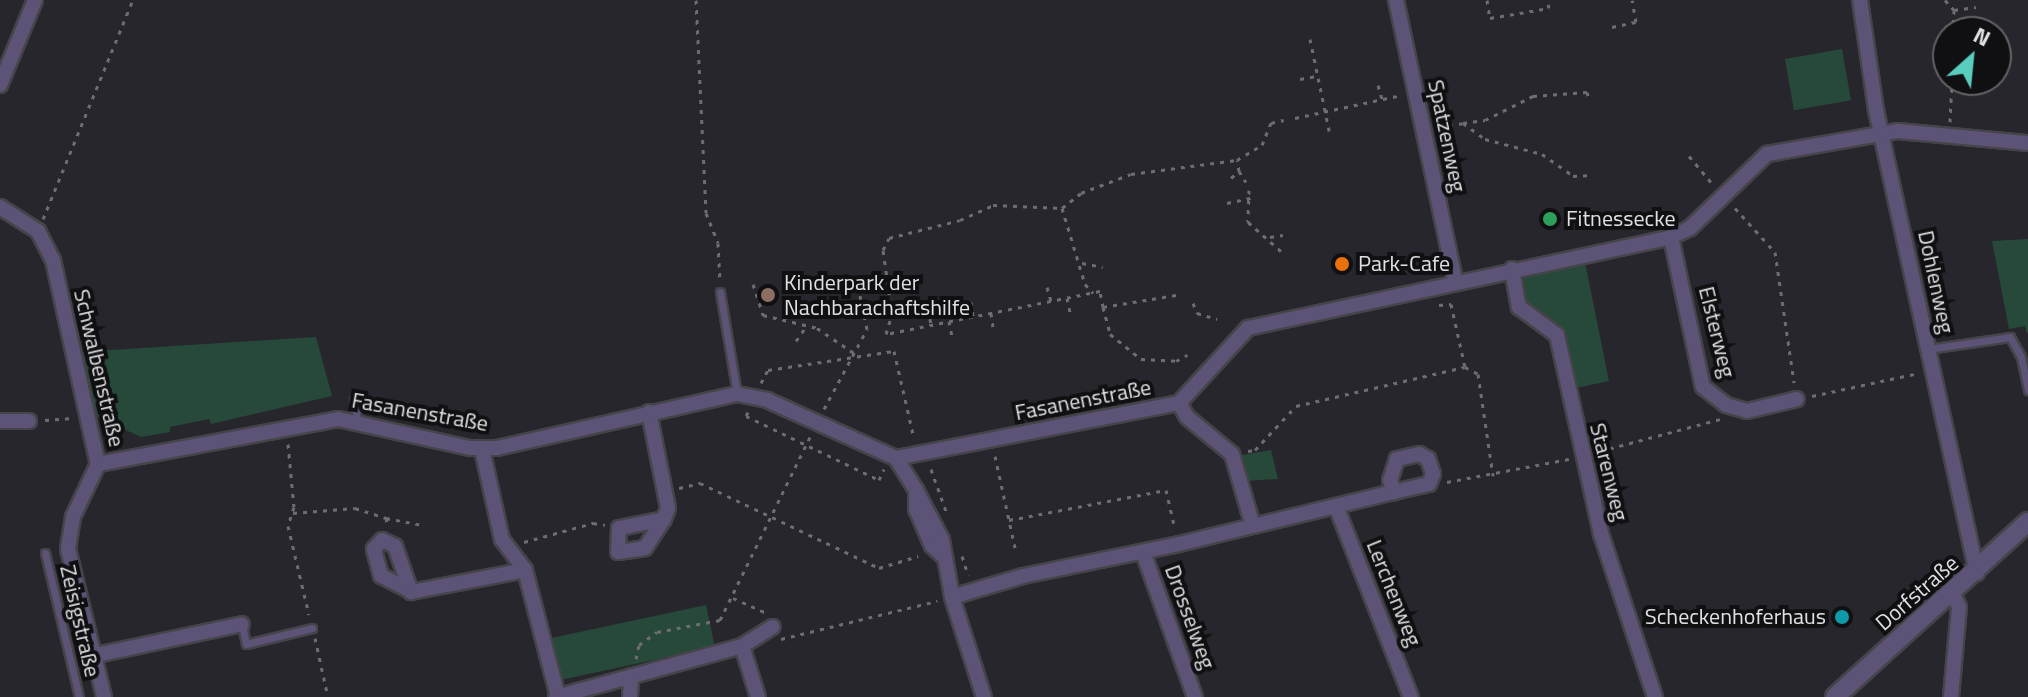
<!DOCTYPE html>
<meta charset="utf-8">
<style>
body{margin:0}
#map{position:relative;width:2028px;height:697px;overflow:hidden;background:#27262c;font-family:"Titillium Web",sans-serif}
div>[style]{position:absolute}
.green>*{inset:0;background:#264939;transform-origin:0 0}
.path>*{height:3px;margin-top:-1.5px;transform-origin:0;background:repeating-linear-gradient(90deg,#6e6d72 0 4px,transparent 0 10px)}
.roads{filter:drop-shadow(2px 0 #454449) drop-shadow(-2px 0 #454449) drop-shadow(0 2px #454449) drop-shadow(0 -2px #454449)}
.service>*{height:7px;margin:-3.5px;padding:0 3.5px;transform-origin:3.5px;border-radius:3.5px;background:#5d5376}
.minor>*{height:14px;margin:-7px;padding:0 7px;transform-origin:7px;border-radius:7px;background:#5d5376}
.tertiary>*{height:18px;margin:-9px;padding:0 9px;transform-origin:9px;border-radius:9px;background:#5d5376}
.dots>*{width:22px;height:22px;translate:-50% -50%;box-sizing:border-box;border:4px solid #101012;border-radius:50%}
span{translate:-50% -50%;white-space:nowrap;text-align:center;line-height:1.15;-webkit-text-stroke:8px #101012;paint-order:stroke}
.street-label{font-size:22px;color:#e0dfe3}
.poi-label{font-size:22px;color:#e0dfe3}
.left{translate:0 -50%;text-align:left}
.right{translate:-100% -50%;text-align:right}
.north{position:absolute;left:1932px;top:16px;width:80px;height:80px;box-sizing:border-box;background:#101012;border:2px solid #636366;border-radius:50%;rotate:27deg;font-size:22px;font-weight:700;line-height:32px;text-align:center;color:#e0dfe3}
.north::after{content:'';display:block;margin:auto;width:28px;height:36px;background:#59cebf;clip-path:polygon(50% 0,100% 100%,50% 72%,0 100%)}
</style>
<div id="map">
<div class="green">
<div style="left:1842px;top:49px;width:52px;height:58px;rotate:80deg"></div>
<div style="clip-path:polygon(2028px 239px,2028px 333px,2027px 333px,2025px 326px,2009px 329px,1992px 241px)"></div>
<div style="clip-path:polygon(1585px 262px,1609px 381px,1576px 388px,1563px 331px,1525px 305px,1520px 275px)"></div>
<div style="clip-path:polygon(316px 337px,332px 396px,211px 424px,209px 419px,170px 427px,170px 432px,141px 437px,97px 417px,80px 352px)"></div>
<div style="clip-path:polygon(1271px 450px,1278px 479px,1245px 481px,1237px 456px)"></div>
<div style="left:706px;top:605px;width:43px;height:157px;rotate:78deg"></div>
</div>
<div class="path">
<div style="left:696px;top:0;width:213px;rotate:87.3deg"></div>
<div style="left:706px;top:213px;width:32px;rotate:68deg"></div>
<div style="left:718px;top:243px;width:39px;rotate:87deg"></div>
<div style="left:1487px;top:0;width:18px;rotate:81deg"></div>
<div style="left:1490px;top:18px;width:60px;rotate:-9.6deg"></div>
<div style="left:1549px;top:8px;width:8px;rotate:-104deg"></div>
<div style="left:1945px;top:0;width:13px;rotate:48deg"></div>
<div style="left:1954px;top:10px;width:22px;rotate:93deg"></div>
<div style="left:1954px;top:10px;width:22px;rotate:-8deg"></div>
<div style="left:1612px;top:27px;width:25px;rotate:-12deg"></div>
<div style="left:1636px;top:22px;width:22px;rotate:-100deg"></div>
<div style="left:1947px;top:37px;width:1px"></div>
<div style="left:1310px;top:39px;width:98px;rotate:78.2deg"></div>
<div style="left:1947px;top:54px;width:1px"></div>
<div style="left:1946px;top:77px;width:2px"></div>
<div style="left:1300px;top:79px;width:17px;rotate:-10deg"></div>
<div style="left:1378px;top:85px;width:15px;rotate:74deg"></div>
<div style="left:1295px;top:118px;width:108px;rotate:-12.2deg"></div>
<div style="left:1950px;top:122px;width:42px;rotate:-87.3deg"></div>
<div style="left:1463px;top:123px;width:22px;rotate:-8deg"></div>
<div style="left:1485px;top:120px;width:54px;rotate:-26.6deg"></div>
<div style="left:1533px;top:96px;width:54px;rotate:-4.2deg"></div>
<div style="left:1587px;top:92px;width:9px;rotate:77deg"></div>
<div style="left:1439px;top:127px;width:24px;rotate:-9deg"></div>
<div style="left:1463px;top:123px;width:27px;rotate:36deg"></div>
<div style="left:1485px;top:139px;width:59px;rotate:14.7deg"></div>
<div style="left:1542px;top:154px;width:38px;rotate:35deg"></div>
<div style="left:1573px;top:176px;width:18px;rotate:-3deg"></div>
<div style="left:1689px;top:156px;width:34px;rotate:50deg"></div>
<div style="left:1239px;top:171px;width:13px;rotate:58deg"></div>
<div style="left:1231px;top:178px;width:11px;rotate:-41deg"></div>
<div style="left:1239px;top:171px;width:11px;rotate:-100deg"></div>
<div style="left:1249px;top:190px;width:32px;rotate:92deg"></div>
<div style="left:1248px;top:222px;width:45px;rotate:41.4deg"></div>
<div style="left:1227px;top:203px;width:25px;rotate:-12deg"></div>
<div style="left:1062px;top:208px;width:79px;rotate:73.2deg"></div>
<div style="left:1085px;top:284px;width:12px;rotate:48deg"></div>
<div style="left:1735px;top:208px;width:59px;rotate:47.7deg"></div>
<div style="left:1775px;top:252px;width:132px;rotate:81.7deg"></div>
<div style="left:43px;top:219px;width:237px;rotate:-67.7deg"></div>
<div style="left:1270px;top:237px;width:13px;rotate:-9deg"></div>
<div style="left:1082px;top:263px;width:21px;rotate:11deg"></div>
<div style="left:753px;top:284px;width:33px;rotate:72deg"></div>
<div style="left:763px;top:315px;width:56px;rotate:13.5deg"></div>
<div style="left:817px;top:328px;width:45px;rotate:34deg"></div>
<div style="left:1047px;top:287px;width:15px;rotate:74deg"></div>
<div style="left:1176px;top:295px;width:74px;rotate:170.7deg"></div>
<div style="left:1103px;top:307px;width:16px;rotate:-101deg"></div>
<div style="left:1100px;top:291px;width:218px;rotate:168.6deg"></div>
<div style="left:886px;top:334px;width:21px;rotate:-73deg"></div>
<div style="left:892px;top:314px;width:65px;rotate:-98deg"></div>
<div style="left:883px;top:250px;width:13px;rotate:-63deg"></div>
<div style="left:889px;top:238px;width:73px;rotate:-14.2deg"></div>
<div style="left:960px;top:220px;width:36px;rotate:-24deg"></div>
<div style="left:993px;top:205px;width:69px;rotate:2.5deg"></div>
<div style="left:1062px;top:208px;width:24px;rotate:-38deg"></div>
<div style="left:1081px;top:193px;width:53px;rotate:-20.8deg"></div>
<div style="left:1131px;top:174px;width:107px;rotate:-7.5deg"></div>
<div style="left:1237px;top:160px;width:29px;rotate:-31deg"></div>
<div style="left:1262px;top:145px;width:24px;rotate:-68deg"></div>
<div style="left:1271px;top:123px;width:13px;rotate:-13deg"></div>
<div style="left:1067px;top:298px;width:14px;rotate:78deg"></div>
<div style="left:971px;top:302px;width:14px;rotate:82deg"></div>
<div style="left:1193px;top:303px;width:11px;rotate:68deg"></div>
<div style="left:1197px;top:313px;width:21px;rotate:17deg"></div>
<div style="left:1439px;top:305px;width:12px;rotate:-5deg"></div>
<div style="left:1451px;top:304px;width:65px;rotate:77.5deg"></div>
<div style="left:1465px;top:367px;width:15px;rotate:28deg"></div>
<div style="left:1478px;top:374px;width:103px;rotate:81.6deg"></div>
<div style="left:1103px;top:307px;width:28px;rotate:75deg"></div>
<div style="left:1110px;top:334px;width:40px;rotate:39deg"></div>
<div style="left:1141px;top:359px;width:35px;rotate:3deg"></div>
<div style="left:1176px;top:361px;width:13px;rotate:-29deg"></div>
<div style="left:928px;top:309px;width:16px;rotate:79deg"></div>
<div style="left:991px;top:313px;width:14px;rotate:82deg"></div>
<div style="left:949px;top:321px;width:16px;rotate:79deg"></div>
<div style="left:796px;top:341px;width:19px;rotate:-55deg"></div>
<div style="left:761px;top:383px;width:15px;rotate:-62deg"></div>
<div style="left:768px;top:370px;width:127px;rotate:-8.6deg"></div>
<div style="left:894px;top:351px;width:85px;rotate:77.1deg"></div>
<div style="left:1812px;top:396px;width:108px;rotate:-12.2deg"></div>
<div style="left:824px;top:409px;width:91px;rotate:-61.7deg"></div>
<div style="left:867px;top:329px;width:48px;rotate:-102deg"></div>
<div style="left:857px;top:282px;width:9px;rotate:167deg"></div>
<div style="left:748px;top:412px;width:4px;rotate:117deg"></div>
<div style="left:746px;top:416px;width:148px;rotate:25.7deg"></div>
<div style="left:879px;top:480px;width:12px;rotate:-66deg"></div>
<div style="left:45px;top:420px;width:28px;rotate:-4deg"></div>
<div style="left:288px;top:444px;width:63px;rotate:84.6deg"></div>
<div style="left:294px;top:507px;width:20px;rotate:108deg"></div>
<div style="left:288px;top:526px;width:91px;rotate:76.7deg"></div>
<div style="left:1248px;top:451px;width:7px;rotate:-8deg"></div>
<div style="left:1255px;top:450px;width:60px;rotate:-47deg"></div>
<div style="left:1296px;top:406px;width:173px;rotate:-13deg"></div>
<div style="left:1600px;top:451px;width:124px;rotate:-14.9deg"></div>
<div style="left:995px;top:456px;width:98px;rotate:77.7deg"></div>
<div style="left:931px;top:469px;width:48px;rotate:70.4deg"></div>
<div style="left:1447px;top:482px;width:124px;rotate:-10.7deg"></div>
<div style="left:679px;top:488px;width:22px;rotate:-13deg"></div>
<div style="left:700px;top:483px;width:198px;rotate:25.4deg"></div>
<div style="left:879px;top:568px;width:41px;rotate:-17.1deg"></div>
<div style="left:293px;top:513px;width:62px;rotate:-4.6deg"></div>
<div style="left:355px;top:508px;width:33px;rotate:18deg"></div>
<div style="left:386px;top:518px;width:9px;rotate:77deg"></div>
<div style="left:386px;top:518px;width:36px;rotate:11deg"></div>
<div style="left:1009px;top:520px;width:160px;rotate:-10.8deg"></div>
<div style="left:1166px;top:490px;width:39px;rotate:77deg"></div>
<div style="left:524px;top:542px;width:72px;rotate:-15.4deg"></div>
<div style="left:593px;top:523px;width:12px;rotate:9deg"></div>
<div style="left:962px;top:556px;width:20px;rotate:72deg"></div>
<div style="left:733px;top:598px;width:36px;rotate:24deg"></div>
<div style="left:315px;top:638px;width:60px;rotate:77.6deg"></div>
<div style="left:781px;top:639px;width:161px;rotate:-13.7deg"></div>
<div style="left:636px;top:659px;width:14px;rotate:-78deg"></div>
<div style="left:639px;top:645px;width:22px;rotate:-36deg"></div>
<div style="left:657px;top:632px;width:64px;rotate:-10.8deg"></div>
<div style="left:720px;top:620px;width:204px;rotate:-63.8deg"></div>
</div>
<div class="roads">
<div class="service">
<div style="left:720px;top:292px;width:103px;rotate:80.5deg"></div>
<div style="left:1928px;top:349px;width:83px;rotate:-8.3deg"></div>
<div style="left:2010px;top:337px;width:23px;rotate:61deg"></div>
<div style="left:2021px;top:357px;width:34px;rotate:78deg"></div>
<div style="left:354px;top:400px;width:20px;rotate:81deg"></div>
<div style="left:45px;top:553px;width:148px;rotate:76.7deg"></div>
<div style="left:61px;top:619px;width:23px;rotate:-13deg"></div>
<div style="left:242px;top:624px;width:20px;rotate:79deg"></div>
<div style="left:246px;top:644px;width:68px;rotate:-13.6deg"></div>
</div>
<div class="minor">
<div style="left:1396px;top:0;width:287px;rotate:78.1deg"></div>
<div style="left:1860px;top:0;width:111px;rotate:81.7deg"></div>
<div style="left:1876px;top:110px;width:474px;rotate:77.7deg"></div>
<div style="left:0;top:85px;width:92px;rotate:-67.6deg"></div>
<div style="left:0;top:207px;width:45px;rotate:32.3deg"></div>
<div style="left:38px;top:231px;width:33px;rotate:63deg"></div>
<div style="left:53px;top:260px;width:209px;rotate:77.6deg"></div>
<div style="left:98px;top:464px;width:59px;rotate:115.3deg"></div>
<div style="left:73px;top:517px;width:32px;rotate:99deg"></div>
<div style="left:68px;top:549px;width:152px;rotate:76.3deg"></div>
<div style="left:1671px;top:237px;width:153px;rotate:78deg"></div>
<div style="left:1703px;top:387px;width:29px;rotate:38deg"></div>
<div style="left:1726px;top:405px;width:22px;rotate:16deg"></div>
<div style="left:1747px;top:411px;width:51px;rotate:-13.5deg"></div>
<div style="left:1512px;top:269px;width:39px;rotate:80deg"></div>
<div style="left:1519px;top:307px;width:47px;rotate:36.4deg"></div>
<div style="left:1557px;top:335px;width:204px;rotate:77.5deg"></div>
<div style="left:1601px;top:534px;width:172px;rotate:71.7deg"></div>
<div style="left:1179px;top:403px;width:16px;rotate:60deg"></div>
<div style="left:1187px;top:417px;width:58px;rotate:39.4deg"></div>
<div style="left:1232px;top:454px;width:75px;rotate:73.7deg"></div>
<div style="left:649px;top:412px;width:98px;rotate:78.8deg"></div>
<div style="left:668px;top:508px;width:12px;rotate:110deg"></div>
<div style="left:664px;top:519px;width:46px;rotate:168.7deg"></div>
<div style="left:619px;top:528px;width:24px;rotate:92deg"></div>
<div style="left:618px;top:552px;width:27px;rotate:-8deg"></div>
<div style="left:645px;top:548px;width:35px;rotate:-57deg"></div>
<div style="left:0;top:421px;width:29px"></div>
<div style="left:896px;top:458px;width:38px;rotate:58deg"></div>
<div style="left:98px;top:464px;width:244px;rotate:-10.6deg"></div>
<div style="left:338px;top:419px;width:135px;rotate:12.4deg"></div>
<div style="left:470px;top:448px;width:27px"></div>
<div style="left:497px;top:448px;width:246px;rotate:-12.7deg"></div>
<div style="left:737px;top:394px;width:31px;rotate:11deg"></div>
<div style="left:767px;top:400px;width:141px;rotate:24.2deg"></div>
<div style="left:896px;top:458px;width:288px;rotate:-11deg"></div>
<div style="left:1179px;top:403px;width:102px;rotate:-47.4deg"></div>
<div style="left:1248px;top:328px;width:433px;rotate:-12.1deg"></div>
<div style="left:1671px;top:237px;width:21px;rotate:-25deg"></div>
<div style="left:1690px;top:228px;width:107px;rotate:-43.9deg"></div>
<div style="left:1767px;top:154px;width:133px;rotate:-10deg"></div>
<div style="left:1898px;top:131px;width:131px;rotate:5.3deg"></div>
<div style="left:1336px;top:506px;width:205px;rotate:68.6deg"></div>
<div style="left:1143px;top:552px;width:154px;rotate:70.3deg"></div>
<div style="left:945px;top:558px;width:18px;rotate:-137deg"></div>
<div style="left:932px;top:546px;width:40px;rotate:-113.4deg"></div>
<div style="left:916px;top:509px;width:19px;rotate:-90deg"></div>
<div style="left:916px;top:490px;width:56px;rotate:62.5deg"></div>
<div style="left:942px;top:540px;width:58px;rotate:80deg"></div>
<div style="left:952px;top:597px;width:105px;rotate:72.3deg"></div>
<div style="left:525px;top:570px;width:131px;rotate:75.4deg"></div>
<div style="left:407px;top:589px;width:29px;rotate:-153deg"></div>
<div style="left:381px;top:576px;width:28px;rotate:-105deg"></div>
<div style="left:374px;top:549px;width:12px;rotate:-48deg"></div>
<div style="left:382px;top:540px;width:14px;rotate:25deg"></div>
<div style="left:395px;top:546px;width:49px;rotate:70.8deg"></div>
<div style="left:411px;top:592px;width:116px;rotate:-10.9deg"></div>
<div style="left:525px;top:570px;width:38px;rotate:-127deg"></div>
<div style="left:502px;top:540px;width:93px;rotate:-102.4deg"></div>
<div style="left:952px;top:597px;width:74px;rotate:-16.5deg"></div>
<div style="left:1023px;top:576px;width:159px;rotate:-11.6deg"></div>
<div style="left:1179px;top:544px;width:76px;rotate:-13.7deg"></div>
<div style="left:1253px;top:526px;width:145px;rotate:-13.6deg"></div>
<div style="left:1394px;top:492px;width:36px;rotate:-13deg"></div>
<div style="left:1429px;top:484px;width:11px;rotate:-68deg"></div>
<div style="left:1433px;top:474px;width:16px;rotate:-108deg"></div>
<div style="left:1428px;top:459px;width:10px;rotate:-151deg"></div>
<div style="left:1419px;top:454px;width:23px;rotate:167deg"></div>
<div style="left:1397px;top:459px;width:22px;rotate:108deg"></div>
<div style="left:1390px;top:480px;width:13px;rotate:72deg"></div>
<div style="left:742px;top:646px;width:53px;rotate:72.6deg"></div>
<div style="left:92px;top:656px;width:153px;rotate:-12deg"></div>
<div style="left:556px;top:697px;width:193px;rotate:-15.3deg"></div>
<div style="left:742px;top:646px;width:36px;rotate:-32deg"></div>
<div style="left:630px;top:697px;width:21px;rotate:-87deg"></div>
<div style="left:1951px;top:697px;width:90px;rotate:-84.9deg"></div>
<div style="left:1959px;top:607px;width:14px;rotate:-115deg"></div>
</div>
<div class="tertiary">
<div style="left:1835px;top:697px;width:261px;rotate:-42.2deg"></div>
</div>
</div>
<div class="dots">
<div style="left:1550px;top:219px;background:#2e9e5b"></div>
<div style="left:1342px;top:264px;background:#e8710a"></div>
<div style="left:768px;top:295px;background:#8d6e63"></div>
<div style="left:1842px;top:617px;background:#0f9aa8"></div>
</div>
<div class="street-label">
<span style="left:1447px;top:136px;rotate:78deg">Spatzenweg</span>
<span style="left:1936px;top:282px;rotate:78deg">Dohlenweg</span>
<span style="left:1717px;top:332px;rotate:76deg">Elsterweg</span>
<span style="left:99px;top:368px;rotate:77deg">Schwalbenstraße</span>
<span style="left:1083px;top:400px;rotate:-11deg">Fasanenstraße</span>
<span style="left:420px;top:412px;rotate:10deg">Fasanenstraße</span>
<span style="left:1609px;top:472px;rotate:76deg">Starenweg</span>
<span style="left:1394px;top:593px;rotate:68deg">Lerchenweg</span>
<span style="left:1917px;top:593px;rotate:-41deg">Dorfstraße</span>
<span style="left:1190px;top:617px;rotate:70deg">Drosselweg</span>
<span style="left:80px;top:621px;rotate:77deg">Zeisigstraße</span>
</div>
<div class="poi-label">
<span class="left" style="left:1566px;top:219px">Fitnessecke</span>
<span class="left" style="left:1358px;top:264px">Park-Cafe</span>
<span class="left" style="left:784px;top:295px">Kinderpark der<br>Nachbarachaftshilfe</span>
<span class="right" style="left:1826px;top:617px">Scheckenhoferhaus</span>
</div>
<div class="north">N</div>
</div>
